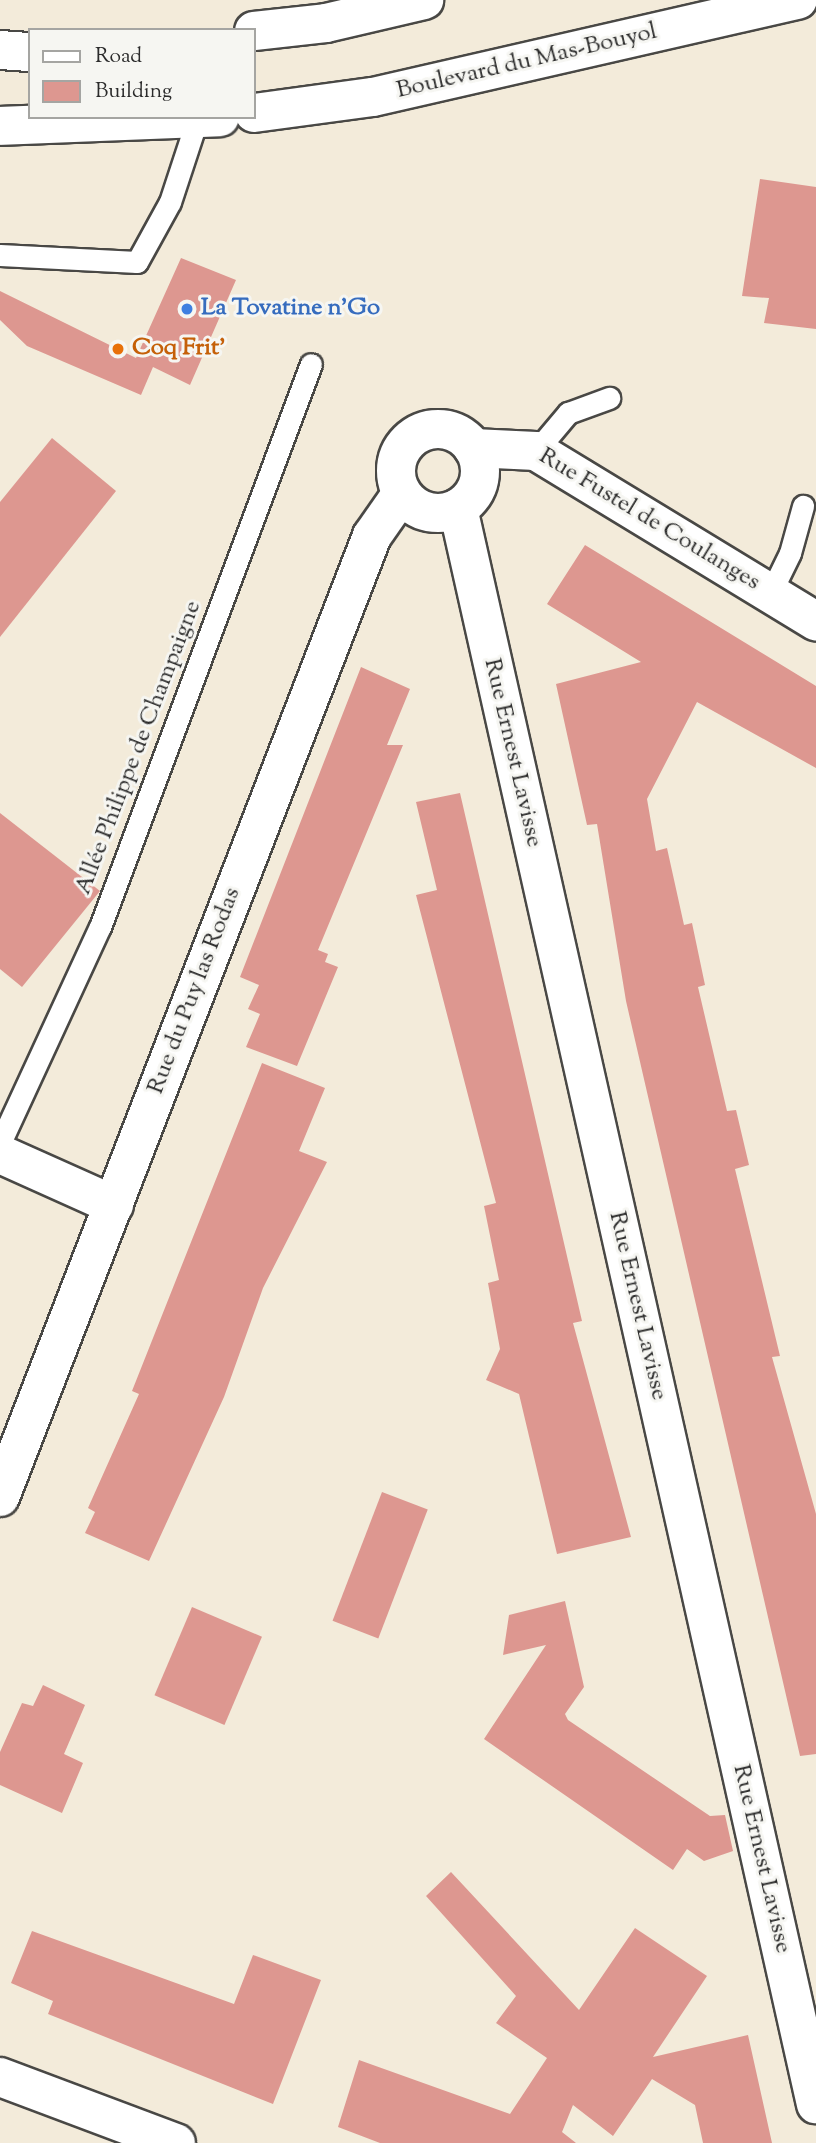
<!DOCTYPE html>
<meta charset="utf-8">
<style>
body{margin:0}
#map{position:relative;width:816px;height:2143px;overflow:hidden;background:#f3ebda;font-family:"Sorts Mill Goudy",serif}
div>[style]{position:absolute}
.building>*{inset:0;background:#dd9790;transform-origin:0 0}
.roads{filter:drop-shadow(2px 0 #494845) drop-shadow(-2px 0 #494845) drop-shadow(0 2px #494845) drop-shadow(0 -2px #494845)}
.lane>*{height:21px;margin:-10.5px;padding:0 10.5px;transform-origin:10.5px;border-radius:10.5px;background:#fff}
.street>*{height:38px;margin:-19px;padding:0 19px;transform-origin:19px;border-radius:19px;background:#fff}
.street>.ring{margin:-19px;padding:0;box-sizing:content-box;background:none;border:38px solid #fff;border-radius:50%}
.primary>*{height:38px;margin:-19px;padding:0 19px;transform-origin:19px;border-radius:19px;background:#fff}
.dots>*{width:19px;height:19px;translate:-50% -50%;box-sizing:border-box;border:4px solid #f6f6f2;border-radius:50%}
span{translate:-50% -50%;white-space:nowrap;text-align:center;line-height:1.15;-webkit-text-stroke:6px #f6f6f2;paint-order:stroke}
.street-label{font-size:24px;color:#2b2b2b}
.shop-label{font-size:24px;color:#366cbe;font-weight:700}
.left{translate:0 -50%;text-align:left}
.food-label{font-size:24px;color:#c56008;font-weight:700}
.legend{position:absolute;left:28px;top:28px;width:228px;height:91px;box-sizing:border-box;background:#f6f6f2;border:2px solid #a5a5a2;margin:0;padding:9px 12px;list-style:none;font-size:21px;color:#2b2b2b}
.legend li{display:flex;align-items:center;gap:14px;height:35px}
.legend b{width:35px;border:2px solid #a5a5a2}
</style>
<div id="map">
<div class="building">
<div style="clip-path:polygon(760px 179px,816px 187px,816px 329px,764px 323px,769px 298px,742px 296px)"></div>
<div style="clip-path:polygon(181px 258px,236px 280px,190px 385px,153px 367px,141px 395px,27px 346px,0 320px,0 291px,136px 358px)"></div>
<div style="clip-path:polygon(52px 438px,116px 491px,0 637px,0 502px)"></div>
<div style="clip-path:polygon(585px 545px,816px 686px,816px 768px,697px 702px,647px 799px,656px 851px,667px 848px,684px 925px,692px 923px,705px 985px,698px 987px,727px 1111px,736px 1110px,749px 1165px,735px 1169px,780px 1356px,772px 1357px,816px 1514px,816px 1754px,800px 1756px,626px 1001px,597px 824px,587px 825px,556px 684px,641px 662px,547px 604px)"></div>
<div style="clip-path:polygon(361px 667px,410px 689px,387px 745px,403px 745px,318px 950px,328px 954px,325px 962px,338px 967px,297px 1066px,246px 1047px,260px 1014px,248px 1009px,259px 985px,240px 977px)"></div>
<div style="clip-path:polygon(460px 793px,582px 1321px,573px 1323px,631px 1537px,557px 1554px,519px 1394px,486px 1380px,500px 1349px,488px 1283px,499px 1280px,484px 1206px,496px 1203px,416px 895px,437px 890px,416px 802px)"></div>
<div style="clip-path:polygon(0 813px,100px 891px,22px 987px,0 969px)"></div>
<div style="clip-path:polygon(262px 1063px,325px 1088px,299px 1151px,327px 1162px,263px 1288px,224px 1397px,149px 1561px,85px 1533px,95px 1512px,88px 1508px,139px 1394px,132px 1391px)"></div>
<div style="left:382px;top:1492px;width:49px;height:138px;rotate:21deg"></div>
<div style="clip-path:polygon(565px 1601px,584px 1687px,565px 1714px,568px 1720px,710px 1816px,725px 1815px,733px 1851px,704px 1861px,687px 1849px,673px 1870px,484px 1739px,546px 1645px,503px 1655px,509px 1615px)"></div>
<div style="left:192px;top:1607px;width:76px;height:96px;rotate:23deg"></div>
<div style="clip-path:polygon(43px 1685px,85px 1705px,64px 1754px,83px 1763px,62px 1813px,0 1785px,0 1752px,22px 1703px,33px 1706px)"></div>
<div style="clip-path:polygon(451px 1872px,579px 2010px,635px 1928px,707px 1976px,653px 2057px,748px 2035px,772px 2143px,703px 2143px,695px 2105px,652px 2079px,613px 2136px,573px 2105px,562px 2132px,576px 2143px,380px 2143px,338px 2127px,359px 2060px,510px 2114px,547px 2058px,496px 2023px,516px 1996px,426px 1896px)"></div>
<div style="clip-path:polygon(32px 1931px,234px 2004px,253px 1955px,321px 1980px,273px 2104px,48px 2014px,53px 2001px,11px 1983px)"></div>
</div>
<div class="roads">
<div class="lane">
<div style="left:0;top:255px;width:137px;rotate:2.9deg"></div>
<div style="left:137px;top:262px;width:68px;rotate:-61.2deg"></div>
<div style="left:170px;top:202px;width:86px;rotate:-71.8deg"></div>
<div style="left:536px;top:451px;width:50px;rotate:-49.9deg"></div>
<div style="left:568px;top:413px;width:44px;rotate:-20.1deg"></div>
<div style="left:771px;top:592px;width:43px;rotate:-64deg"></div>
<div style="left:790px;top:553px;width:49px;rotate:-74.5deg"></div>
<div style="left:0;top:1143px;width:238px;rotate:-65.2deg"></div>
<div style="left:100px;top:927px;width:601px;rotate:-69.46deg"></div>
</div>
<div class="street">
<div class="ring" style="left:396px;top:429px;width:46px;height:46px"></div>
<div style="left:473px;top:448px;width:63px;rotate:2.7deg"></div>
<div style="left:536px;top:451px;width:328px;rotate:31.3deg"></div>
<div style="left:458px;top:508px;width:1636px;rotate:77.36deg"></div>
<div style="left:0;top:1154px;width:125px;rotate:24.1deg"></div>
<div style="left:0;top:1497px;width:1030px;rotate:-68.84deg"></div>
<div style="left:372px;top:536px;width:52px;rotate:-55.1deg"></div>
<div style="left:0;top:2077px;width:188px;rotate:20.6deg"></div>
</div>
<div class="primary">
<div style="left:254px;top:31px;width:72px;rotate:-6.3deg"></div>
<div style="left:326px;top:23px;width:101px;rotate:-13.2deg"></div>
<div style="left:0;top:50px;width:30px;rotate:4deg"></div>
<div style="left:254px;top:113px;width:120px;rotate:-7.7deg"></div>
<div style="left:373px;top:97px;width:436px;rotate:-12.9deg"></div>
<div style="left:0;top:126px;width:220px;rotate:-2.3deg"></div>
</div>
</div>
<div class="dots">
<div style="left:187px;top:309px;background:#3f7fe0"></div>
<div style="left:118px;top:349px;background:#e8710a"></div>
</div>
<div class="street-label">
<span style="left:527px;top:62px;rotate:-13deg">Boulevard du Mas-Bouyol</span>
<span style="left:649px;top:520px;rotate:31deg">Rue Fustel de Coulanges</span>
<span style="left:139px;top:748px;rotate:-69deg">Allée Philippe de Champaigne</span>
<span style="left:512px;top:753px;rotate:77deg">Rue Ernest Lavisse</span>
<span style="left:195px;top:991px;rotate:-69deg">Rue du Puy las Rodas</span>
<span style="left:637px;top:1306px;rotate:77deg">Rue Ernest Lavisse</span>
<span style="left:761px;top:1859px;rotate:77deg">Rue Ernest Lavisse</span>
</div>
<div class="shop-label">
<span class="left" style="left:201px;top:309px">La Tovatine n'Go</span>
</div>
<div class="food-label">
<span class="left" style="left:132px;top:349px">Coq Frit'</span>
</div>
<ul class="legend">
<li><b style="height:9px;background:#fff"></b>Road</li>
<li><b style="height:19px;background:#dd9790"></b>Building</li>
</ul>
</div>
